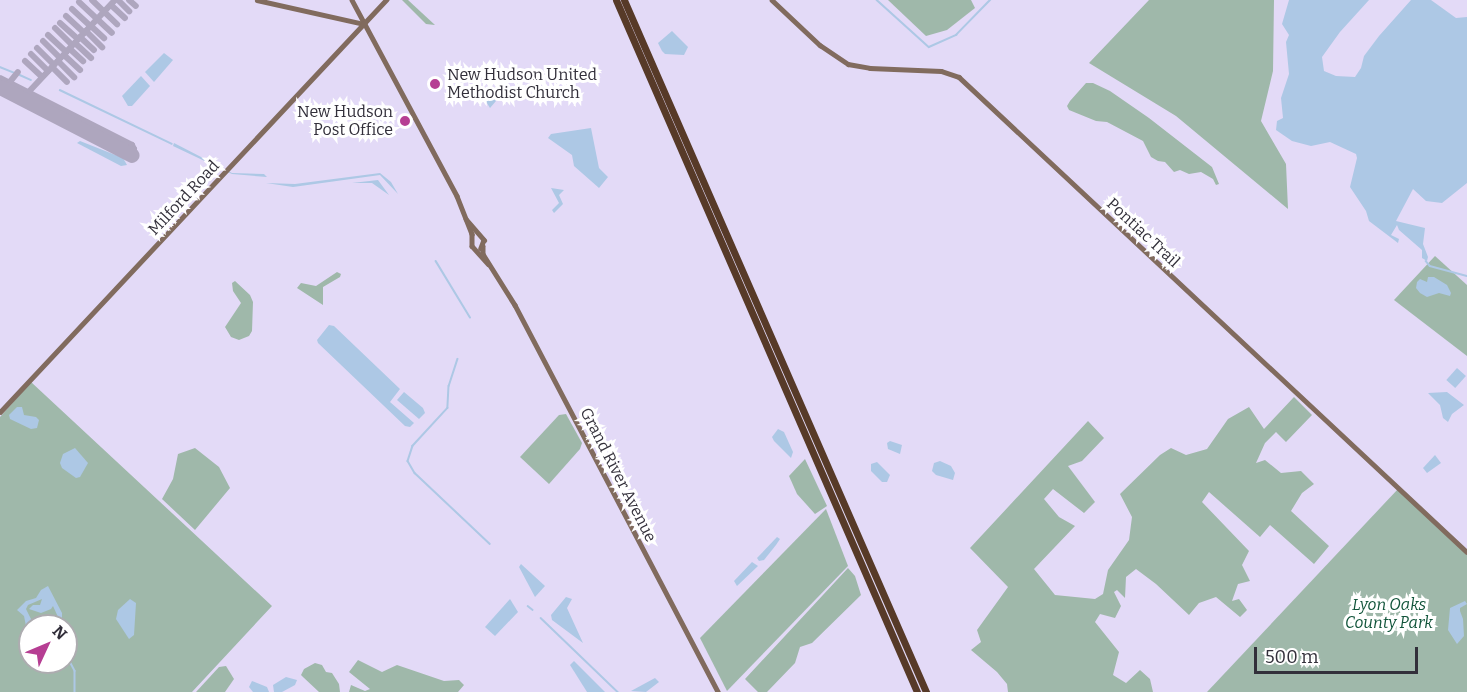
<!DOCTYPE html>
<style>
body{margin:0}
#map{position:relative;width:1467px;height:692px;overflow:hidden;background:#e3daf7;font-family:Bitter,serif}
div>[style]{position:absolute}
.green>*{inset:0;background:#9fb8aa}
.water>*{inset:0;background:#adc8e5;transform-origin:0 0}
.stream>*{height:1.5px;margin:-0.75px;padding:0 0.75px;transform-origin:0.75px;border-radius:0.75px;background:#adc8e5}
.taxiway>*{height:6px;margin:-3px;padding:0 3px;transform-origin:3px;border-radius:3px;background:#aea6be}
.runway>*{height:15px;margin:-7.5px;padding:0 7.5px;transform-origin:7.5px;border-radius:7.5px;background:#aea6be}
.secondary>*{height:4.5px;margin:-2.25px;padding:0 2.25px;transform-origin:2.25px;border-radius:2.25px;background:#816b5e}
.highway>*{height:7px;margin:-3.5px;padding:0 3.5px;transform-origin:3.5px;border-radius:3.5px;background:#573a28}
.dots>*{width:16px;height:16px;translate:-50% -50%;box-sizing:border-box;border:3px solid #fff;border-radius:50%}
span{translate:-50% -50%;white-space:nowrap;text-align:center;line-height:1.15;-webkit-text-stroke:6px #fff;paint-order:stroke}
.poi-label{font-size:16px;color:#322f3a}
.left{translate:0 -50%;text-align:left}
.right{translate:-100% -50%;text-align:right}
.street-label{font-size:16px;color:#322f3a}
.park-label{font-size:16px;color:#11543a;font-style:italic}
.north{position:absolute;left:18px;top:614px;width:60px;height:60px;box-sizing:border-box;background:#fff;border:2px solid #adacb0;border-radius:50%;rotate:46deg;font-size:16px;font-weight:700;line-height:24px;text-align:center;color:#322f3a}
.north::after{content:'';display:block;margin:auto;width:21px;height:27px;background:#b63e93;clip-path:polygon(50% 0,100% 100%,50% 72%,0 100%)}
.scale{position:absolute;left:1254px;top:647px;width:164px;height:27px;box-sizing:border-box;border:3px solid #322f3a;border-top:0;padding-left:8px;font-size:18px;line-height:21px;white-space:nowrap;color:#322f3a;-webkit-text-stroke:4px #fff;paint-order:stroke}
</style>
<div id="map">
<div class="green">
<div style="clip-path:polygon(402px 0,408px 0,435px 25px,426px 24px)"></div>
<div style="clip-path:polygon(888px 0,971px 0,975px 8px,947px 30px,926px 36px)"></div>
<div style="clip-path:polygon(1149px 0,1274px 0,1273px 71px,1261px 121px,1286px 164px,1288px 209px,1176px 116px,1089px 63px)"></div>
<div style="clip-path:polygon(1086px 83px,1093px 83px,1110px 91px,1149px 118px,1212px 167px,1219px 184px,1216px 185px,1213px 179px,1201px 172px,1189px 174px,1180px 170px,1174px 172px,1165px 162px,1158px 161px,1151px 157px,1143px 141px,1107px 122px,1096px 121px,1069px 110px,1067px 106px,1070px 101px)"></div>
<div style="clip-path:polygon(1435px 256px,1467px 285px,1467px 356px,1394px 300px)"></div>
<div style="clip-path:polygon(337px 272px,341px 274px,340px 277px,323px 287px,323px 305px,297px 288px,301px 283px,316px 286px)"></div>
<div style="clip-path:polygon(235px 281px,250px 295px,253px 302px,252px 331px,249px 336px,239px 340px,231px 337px,225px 327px,241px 303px,233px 291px,232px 283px)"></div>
<div style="clip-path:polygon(evenodd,31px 382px,272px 606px,192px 692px,0 692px,0 417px,31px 382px,30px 626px,66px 626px,66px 662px,30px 662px,30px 626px)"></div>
<div style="clip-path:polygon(1294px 397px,1312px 415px,1286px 442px,1276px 432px,1265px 443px,1256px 463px,1265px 460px,1281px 473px,1301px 471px,1314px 484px,1302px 493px,1291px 511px,1329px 546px,1314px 564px,1270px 525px,1260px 537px,1209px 492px,1202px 502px,1249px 551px,1242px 565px,1250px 581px,1238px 584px,1232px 601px,1239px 599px,1247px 610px,1240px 617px,1216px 597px,1199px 603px,1189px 615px,1156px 584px,1136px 569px,1126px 577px,1125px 598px,1117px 590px,1114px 592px,1121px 606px,1115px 618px,1100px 614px,1095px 622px,1119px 652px,1113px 675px,1126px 683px,1140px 670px,1150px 679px,1153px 692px,1008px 692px,1007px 684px,997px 672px,971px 650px,981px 642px,977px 630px,1008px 587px,970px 548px,1088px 421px,1104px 438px,1082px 461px,1068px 466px,1095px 502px,1084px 513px,1053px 489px,1044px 499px,1059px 517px,1075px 526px,1034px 569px,1055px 595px,1095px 599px,1103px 594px,1108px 570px,1129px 540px,1132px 517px,1120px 494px,1160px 455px,1171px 448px,1186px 455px,1207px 449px,1228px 419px,1249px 407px,1264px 429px)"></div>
<div style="clip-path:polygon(566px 414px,582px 443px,580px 449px,549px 484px,520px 457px,559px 415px)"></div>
<div style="clip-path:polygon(195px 448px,219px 467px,230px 488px,195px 530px,162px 499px,173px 479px,178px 454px)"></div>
<div style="clip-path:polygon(805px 459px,827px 506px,815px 514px,797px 494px,789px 476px)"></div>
<div style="clip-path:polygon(1398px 489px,1467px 553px,1467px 692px,1207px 692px)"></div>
<div style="clip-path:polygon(826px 509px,848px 566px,727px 691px,700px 638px)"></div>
<div style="clip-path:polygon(848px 568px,855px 576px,861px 595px,812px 643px,800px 647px,795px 663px,767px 692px,758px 692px,745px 679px)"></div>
<div style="clip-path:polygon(358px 660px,382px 672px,397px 665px,444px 681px,459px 680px,464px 685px,458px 692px,349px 692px,351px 685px,365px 691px,370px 689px,349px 672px)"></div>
<div style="clip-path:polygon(315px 663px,322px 665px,326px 672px,332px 673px,339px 684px,340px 692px,319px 692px,303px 677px,301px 675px,304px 669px)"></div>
<div style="clip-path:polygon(226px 666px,234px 679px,225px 692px,196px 692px,219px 667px)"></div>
</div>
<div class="water">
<div style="clip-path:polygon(1289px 0,1369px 0,1340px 32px,1322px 57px,1324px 71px,1336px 76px,1355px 77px,1361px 68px,1364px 56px,1379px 36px,1411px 0,1431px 0,1456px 18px,1467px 17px,1467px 183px,1442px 203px,1426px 201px,1413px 189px,1396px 221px,1425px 228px,1423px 244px,1428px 257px,1427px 261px,1422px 258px,1422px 250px,1399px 230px,1397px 225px,1391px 235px,1399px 239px,1398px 243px,1369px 221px,1366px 211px,1350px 187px,1357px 158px,1356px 154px,1330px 142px,1311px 146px,1292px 141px,1276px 130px,1277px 121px,1283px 118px,1281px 98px,1289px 74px,1286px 42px,1289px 35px,1282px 24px)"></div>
<div style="clip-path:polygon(672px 31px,688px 47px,684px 55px,665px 54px,662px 51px,658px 43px)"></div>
<div style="clip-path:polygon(164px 53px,173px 60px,154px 82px,145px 72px)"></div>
<div style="clip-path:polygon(141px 76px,150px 86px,132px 106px,128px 106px,122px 96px)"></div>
<div style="clip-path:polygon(486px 90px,496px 101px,490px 108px,482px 95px)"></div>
<div style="clip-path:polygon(591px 128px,599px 168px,608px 177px,599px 188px,574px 166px,572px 155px,548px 138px,551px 134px)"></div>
<div style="clip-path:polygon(80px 141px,123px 158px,127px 165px,121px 166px,77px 143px)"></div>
<div style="clip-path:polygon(174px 143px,232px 173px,264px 174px,267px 177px,232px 174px,173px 146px)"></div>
<div style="clip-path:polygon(380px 173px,391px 182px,398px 194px,380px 175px,293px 187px,266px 183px,295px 184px)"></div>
<div style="clip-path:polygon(378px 180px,389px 195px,372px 183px,352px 183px)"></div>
<div style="clip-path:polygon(551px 188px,564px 190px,559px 195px,563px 204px,554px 213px,552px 210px,559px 203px)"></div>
<div style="clip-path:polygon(1428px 277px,1434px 277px,1447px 285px,1451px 293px,1450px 296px,1439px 293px,1427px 297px,1420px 293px,1416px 288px,1417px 282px,1420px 279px,1427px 282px)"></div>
<div style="clip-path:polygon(329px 325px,334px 326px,400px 389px,390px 402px,414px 423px,410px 427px,405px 426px,318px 343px,317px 340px)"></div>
<div style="left:1457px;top:368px;width:12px;height:16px;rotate:42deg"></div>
<div style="clip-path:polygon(404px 392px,423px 408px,425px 413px,419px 419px,397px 400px)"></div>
<div style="clip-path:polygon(1447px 392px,1464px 405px,1452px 414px,1448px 422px,1443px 418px,1440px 405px,1428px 393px)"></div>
<div style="clip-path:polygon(17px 407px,22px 407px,24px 415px,36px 417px,39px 420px,37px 428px,31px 429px,10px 419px,9px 415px)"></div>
<div style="clip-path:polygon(778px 429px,784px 432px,793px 452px,791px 458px,774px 441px,772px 437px)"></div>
<div style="clip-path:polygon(890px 441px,902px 445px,900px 454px,888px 449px,887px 443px)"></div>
<div style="clip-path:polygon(75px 448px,88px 463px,80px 477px,76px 478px,62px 468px,60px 463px,63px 454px)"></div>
<div style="clip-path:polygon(1435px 455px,1441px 463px,1427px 473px,1423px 468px)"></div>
<div style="clip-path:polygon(940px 461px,951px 466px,955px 473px,953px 480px,936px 475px,932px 471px,934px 463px)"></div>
<div style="clip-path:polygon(877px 462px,890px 475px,887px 482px,882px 482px,871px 471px,871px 464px)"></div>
<div style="clip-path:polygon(777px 537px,780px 539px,776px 545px,764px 560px,759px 561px,757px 558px)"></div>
<div style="clip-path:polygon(752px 562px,758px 566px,737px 586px,734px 581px)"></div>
<div style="clip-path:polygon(521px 564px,545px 586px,535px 597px,519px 567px)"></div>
<div style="clip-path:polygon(evenodd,48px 586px,62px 613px,62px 619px,44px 625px,32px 623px,26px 626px,24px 616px,17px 610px,26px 601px,36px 598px,41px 590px,48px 586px,42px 599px,40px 605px,33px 605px,29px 609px,41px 613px,51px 609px,53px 606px,58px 617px,44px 621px,31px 619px,26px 609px,28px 605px,42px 599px)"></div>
<div style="clip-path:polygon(566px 597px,572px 599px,567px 608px,583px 643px,552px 620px,551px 615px)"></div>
<div style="clip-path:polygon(130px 599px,136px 603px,134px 635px,129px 639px,116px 619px,118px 610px)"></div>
<div style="clip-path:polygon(510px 599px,518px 612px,495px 636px,485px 627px)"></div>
<div style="clip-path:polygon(1465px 601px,1467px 604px,1460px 608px,1460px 611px,1463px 619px,1464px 636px,1457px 644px,1448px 630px,1450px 608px)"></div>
<div style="clip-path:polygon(574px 661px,605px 692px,587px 692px,570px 665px)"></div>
<div style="clip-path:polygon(286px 677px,297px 680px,295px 685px,282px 692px,274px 692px,273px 685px)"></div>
<div style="clip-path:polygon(655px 678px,659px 682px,646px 692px,631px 691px)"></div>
<div style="clip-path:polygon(252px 681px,267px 687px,269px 692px,253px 692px,249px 687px)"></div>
</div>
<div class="stream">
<div style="left:877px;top:0;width:70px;rotate:42.1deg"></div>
<div style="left:929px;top:47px;width:30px;rotate:-24deg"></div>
<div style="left:956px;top:35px;width:49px;rotate:-45.8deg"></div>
<div style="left:0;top:67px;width:16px;rotate:22deg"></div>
<div style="left:20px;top:75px;width:12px;rotate:24deg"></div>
<div style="left:60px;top:90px;width:124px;rotate:25.7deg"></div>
<div style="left:436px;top:261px;width:66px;rotate:58.7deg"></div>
<div style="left:1426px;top:261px;width:6px;rotate:51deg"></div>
<div style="left:1430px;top:266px;width:38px;rotate:15deg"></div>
<div style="left:458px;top:359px;width:28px;rotate:108deg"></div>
<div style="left:449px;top:386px;width:22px;rotate:93deg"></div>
<div style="left:448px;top:408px;width:52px;rotate:132.6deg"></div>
<div style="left:413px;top:446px;width:16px;rotate:108deg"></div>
<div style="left:408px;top:461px;width:14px;rotate:60deg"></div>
<div style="left:415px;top:473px;width:103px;rotate:43.4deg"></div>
<div style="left:528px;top:606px;width:6px;rotate:39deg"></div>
<div style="left:541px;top:618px;width:107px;rotate:43.9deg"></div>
<div style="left:66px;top:654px;width:19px;rotate:62deg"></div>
<div style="left:75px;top:671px;width:21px;rotate:90deg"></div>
</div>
<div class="taxiway">
<div style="left:92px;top:0;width:35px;rotate:44deg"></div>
<div style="left:118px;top:0;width:16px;rotate:45deg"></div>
<div style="left:129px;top:0;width:9px;rotate:41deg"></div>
<div style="left:79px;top:2px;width:45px;rotate:43.2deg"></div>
<div style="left:111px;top:5px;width:19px;rotate:43deg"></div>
<div style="left:72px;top:9px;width:25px;rotate:43deg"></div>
<div style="left:66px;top:16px;width:25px;rotate:43deg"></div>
<div style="left:60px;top:23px;width:24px;rotate:42deg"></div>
<div style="left:91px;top:26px;width:18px;rotate:43deg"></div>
<div style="left:55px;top:28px;width:24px;rotate:45deg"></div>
<div style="left:86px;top:31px;width:23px;rotate:45deg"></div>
<div style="left:48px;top:35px;width:25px;rotate:43deg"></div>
<div style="left:80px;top:37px;width:19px;rotate:43deg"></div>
<div style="left:43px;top:41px;width:24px;rotate:45deg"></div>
<div style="left:75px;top:43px;width:22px;rotate:43deg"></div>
<div style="left:37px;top:48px;width:24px;rotate:45deg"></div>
<div style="left:70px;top:49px;width:18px;rotate:43deg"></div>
<div style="left:31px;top:54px;width:24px;rotate:45deg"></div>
<div style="left:64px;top:55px;width:22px;rotate:43deg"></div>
<div style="left:25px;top:61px;width:23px;rotate:43deg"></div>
<div style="left:58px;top:61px;width:23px;rotate:45deg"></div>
<div style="left:52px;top:67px;width:21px;rotate:45deg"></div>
<div style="left:0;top:78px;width:148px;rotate:26.9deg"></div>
<div style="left:132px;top:145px;width:4px;rotate:63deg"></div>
<div style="left:134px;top:149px;width:7px;rotate:117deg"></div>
<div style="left:9px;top:83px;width:14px;rotate:-51deg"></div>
<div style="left:22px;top:99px;width:136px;rotate:-46.8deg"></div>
</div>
<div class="runway">
<div style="left:0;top:87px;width:148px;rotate:27.3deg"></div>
</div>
<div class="secondary">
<div style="left:257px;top:0;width:110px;rotate:12.6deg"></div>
<div style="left:352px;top:0;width:222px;rotate:61.8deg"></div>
<div style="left:457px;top:196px;width:41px;rotate:68.5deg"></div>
<div style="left:472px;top:234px;width:12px;rotate:90deg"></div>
<div style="left:472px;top:246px;width:24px;rotate:48deg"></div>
<div style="left:772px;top:0;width:66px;rotate:43.2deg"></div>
<div style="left:820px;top:45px;width:34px;rotate:34deg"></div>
<div style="left:848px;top:64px;width:22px;rotate:10deg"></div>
<div style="left:870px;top:68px;width:71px;rotate:2.4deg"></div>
<div style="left:941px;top:71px;width:19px;rotate:18deg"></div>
<div style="left:959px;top:77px;width:695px;rotate:43.08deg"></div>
<div style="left:466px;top:219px;width:28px;rotate:49deg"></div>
<div style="left:484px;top:240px;width:9px;rotate:111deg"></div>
<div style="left:483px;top:246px;width:8px;rotate:90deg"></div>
<div style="left:483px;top:254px;width:60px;rotate:57.9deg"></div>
<div style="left:515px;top:305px;width:437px;rotate:62.3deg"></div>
<div style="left:0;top:412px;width:565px;rotate:-46.87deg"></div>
</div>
<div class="highway">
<div style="left:616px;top:0;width:755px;rotate:66.49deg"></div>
<div style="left:624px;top:0;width:755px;rotate:66.42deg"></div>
</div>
<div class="dots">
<div style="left:435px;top:84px;background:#b63e93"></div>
<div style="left:405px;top:121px;background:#b63e93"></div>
</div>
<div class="poi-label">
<span class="left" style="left:447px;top:84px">New Hudson United<br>Methodist Church</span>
<span class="right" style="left:393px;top:121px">New Hudson<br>Post Office</span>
</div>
<div class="street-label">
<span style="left:184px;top:198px;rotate:-47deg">Milford Road</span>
<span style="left:1143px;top:233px;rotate:43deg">Pontiac Trail</span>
<span style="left:618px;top:475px;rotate:63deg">Grand River Avenue</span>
</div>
<div class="park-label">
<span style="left:1389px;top:614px">Lyon Oaks<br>County Park</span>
</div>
<div class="north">N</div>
<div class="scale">500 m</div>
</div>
